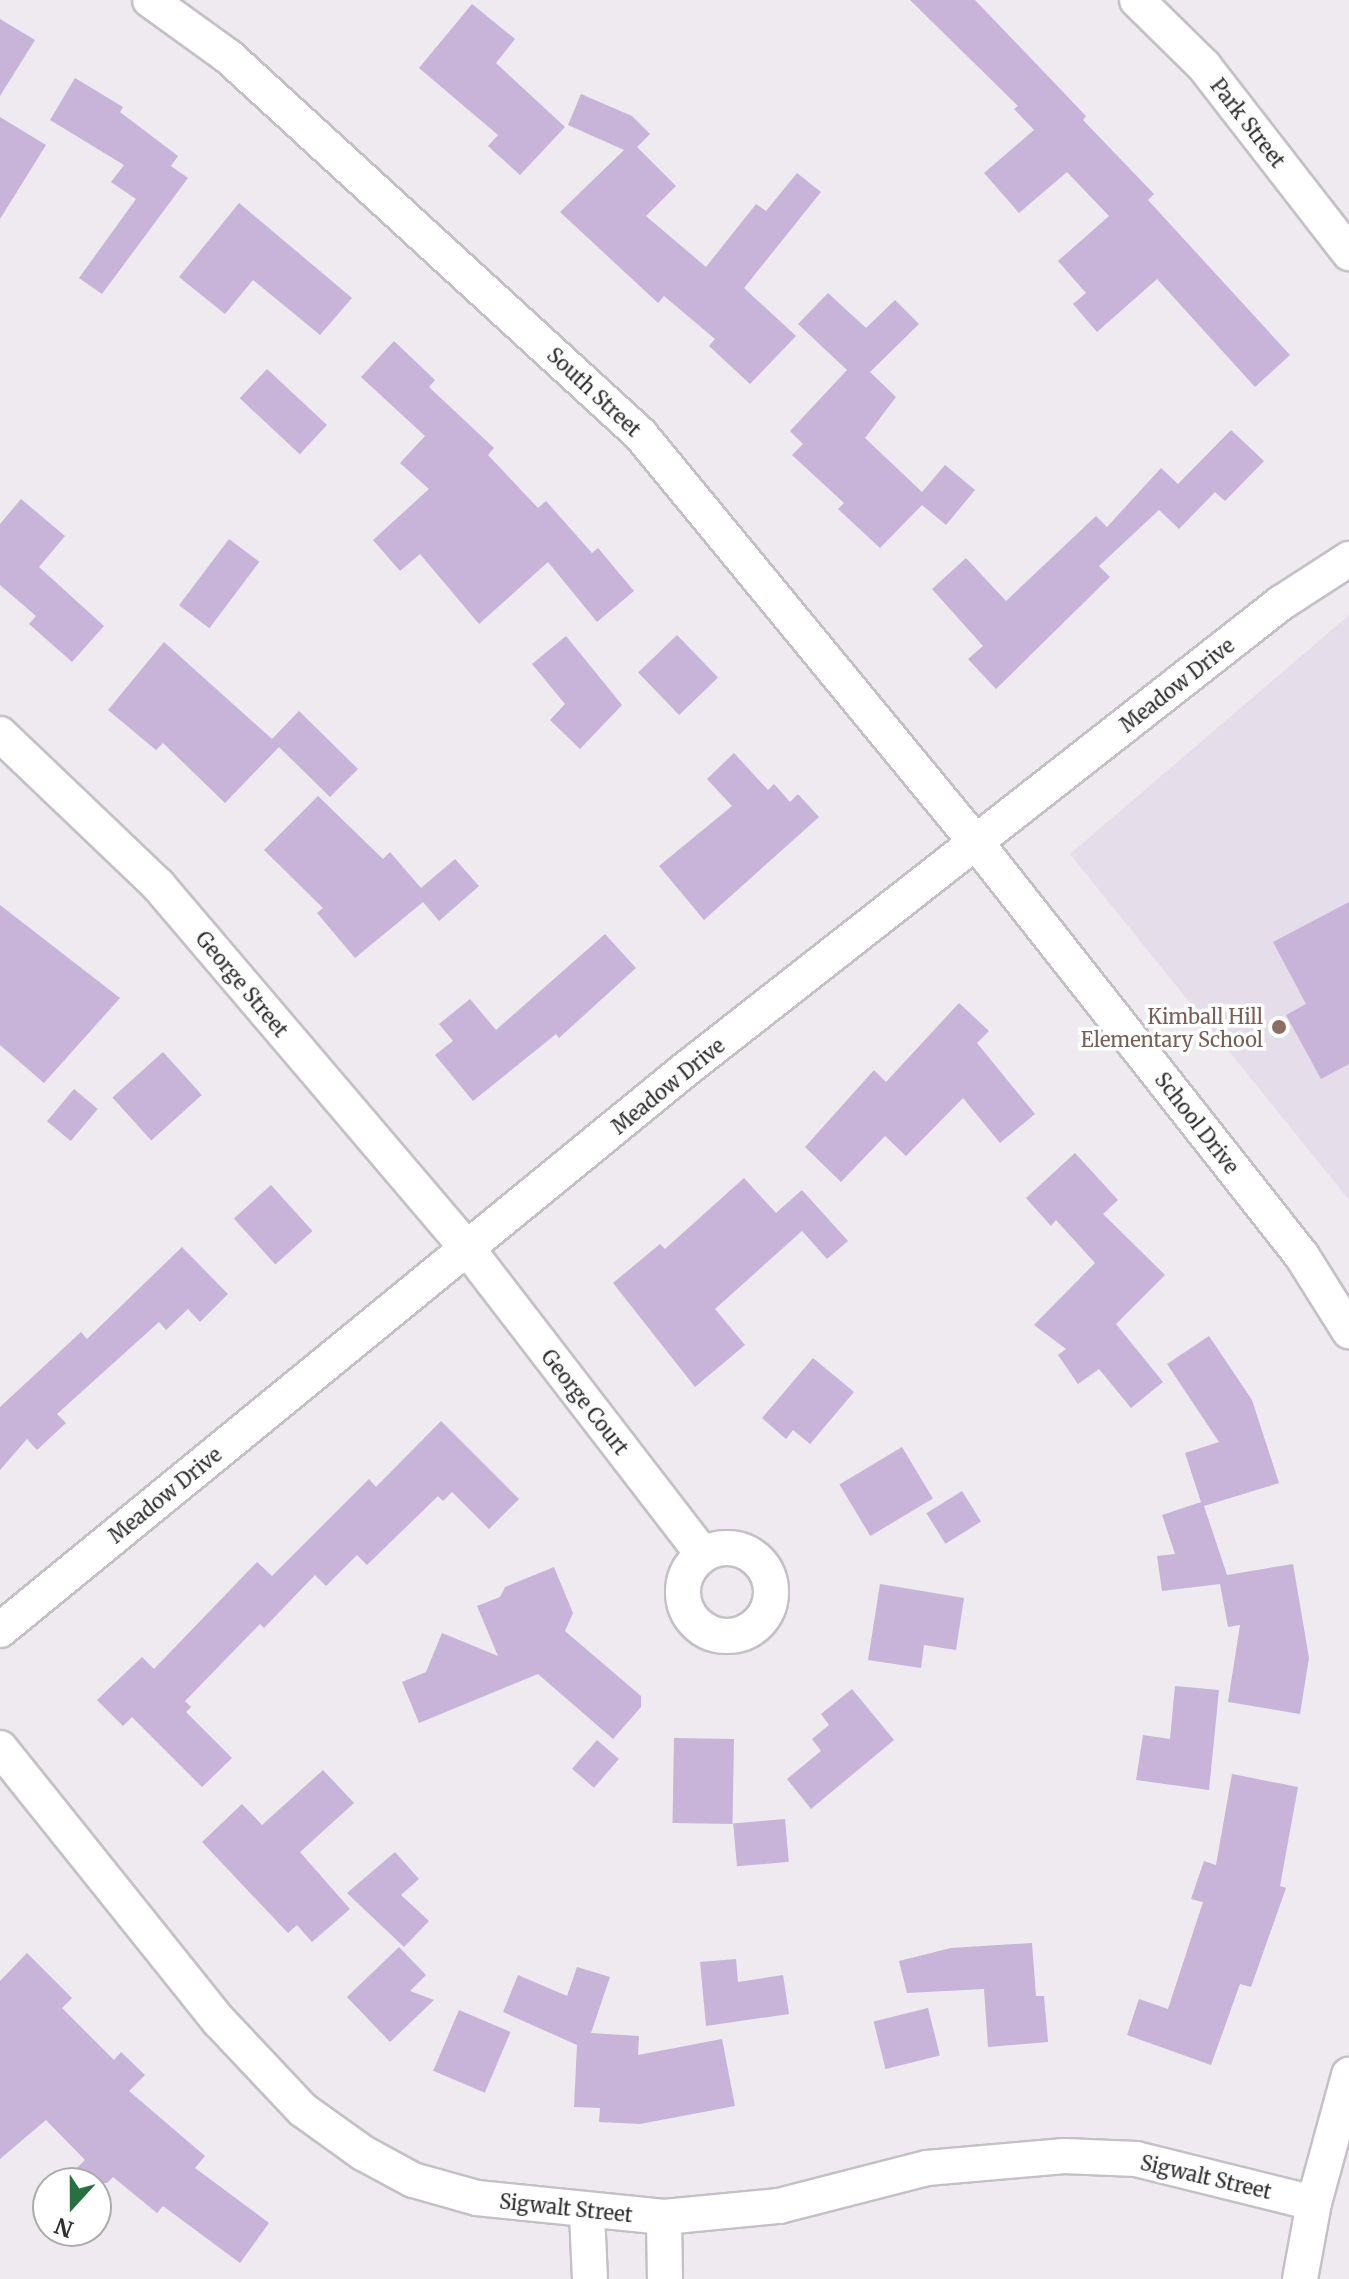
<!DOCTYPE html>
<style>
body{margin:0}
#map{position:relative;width:1349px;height:2279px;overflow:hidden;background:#eeeaf0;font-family:Merriweather,serif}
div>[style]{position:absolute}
.built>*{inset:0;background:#e5ddea}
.building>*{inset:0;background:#c8b3d9;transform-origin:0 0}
.roads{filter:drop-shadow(2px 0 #c4c0c6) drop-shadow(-2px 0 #c4c0c6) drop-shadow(0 2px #c4c0c6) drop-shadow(0 -2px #c4c0c6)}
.street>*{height:34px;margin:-17px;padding:0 17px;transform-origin:17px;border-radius:17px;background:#fff}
.street>.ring{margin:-17px;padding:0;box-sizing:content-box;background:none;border:34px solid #fff;border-radius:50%}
.dots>*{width:22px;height:22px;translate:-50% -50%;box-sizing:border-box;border:4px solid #fff;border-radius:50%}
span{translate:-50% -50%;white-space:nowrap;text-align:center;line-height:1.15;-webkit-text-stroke:7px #fff;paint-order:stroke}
.street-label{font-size:20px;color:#2e2d2f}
.education-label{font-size:20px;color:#785e54}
.right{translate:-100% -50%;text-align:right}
.north{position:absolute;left:32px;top:2167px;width:80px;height:80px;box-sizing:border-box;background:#fff;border:2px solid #ababac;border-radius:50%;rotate:201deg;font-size:22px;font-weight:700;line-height:32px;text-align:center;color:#2e2d2f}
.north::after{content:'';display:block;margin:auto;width:28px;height:36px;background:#26713f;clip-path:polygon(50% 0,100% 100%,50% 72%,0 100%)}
</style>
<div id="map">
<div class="built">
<div style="clip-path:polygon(1349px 615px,1349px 1200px,1070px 854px)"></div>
</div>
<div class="building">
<div style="clip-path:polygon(910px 0,975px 0,1086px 116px,1083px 120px,1154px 194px,1148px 200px,1290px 355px,1255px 387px,1157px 279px,1097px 332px,1073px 304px,1086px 293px,1058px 261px,1109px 216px,1067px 172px,1019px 213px,984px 173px,1034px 130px,1014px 109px,1018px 106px)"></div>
<div style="clip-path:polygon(472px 4px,515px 39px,496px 63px,565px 127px,520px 175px,488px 146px,498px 135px,419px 68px)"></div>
<div style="clip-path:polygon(0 19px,35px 40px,0 96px)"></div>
<div style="clip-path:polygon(75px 78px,123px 107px,120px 112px,178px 156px,171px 166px,188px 178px,102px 294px,79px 278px,136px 199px,111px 182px,124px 165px,50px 120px)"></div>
<div style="clip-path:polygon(581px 94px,632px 116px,650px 134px,637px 147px,676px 186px,646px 216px,706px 267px,756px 204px,766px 211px,797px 173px,821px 192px,744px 288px,796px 336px,750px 384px,709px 346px,715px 339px,664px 296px,658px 303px,560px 212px,624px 150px,568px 125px)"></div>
<div style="clip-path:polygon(0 117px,46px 145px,0 219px)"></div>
<div style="clip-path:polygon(239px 203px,352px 298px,320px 335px,253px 280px,225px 314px,179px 277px)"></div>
<div style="clip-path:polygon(828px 293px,866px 328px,895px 300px,919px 324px,870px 372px,896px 397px,865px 438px,922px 492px,945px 465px,975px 490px,946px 525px,922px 505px,880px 548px,838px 509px,844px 503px,792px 455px,803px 444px,790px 431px,847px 370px,798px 324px)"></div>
<div style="clip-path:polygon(394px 341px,435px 380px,429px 387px,494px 448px,488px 455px,538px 508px,546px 501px,592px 553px,598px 548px,634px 591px,597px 622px,548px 562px,479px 624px,420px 554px,400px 571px,373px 540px,429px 489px,400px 463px,425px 436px,361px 377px)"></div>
<div style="left:267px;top:369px;width:82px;height:40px;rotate:43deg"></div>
<div style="clip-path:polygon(1231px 430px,1264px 461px,1225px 501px,1215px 492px,1179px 529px,1159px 510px,1099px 566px,1110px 577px,996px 689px,968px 659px,983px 646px,932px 589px,966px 558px,1006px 601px,1096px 516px,1107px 527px,1161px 468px,1178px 484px)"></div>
<div style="clip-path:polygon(21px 499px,65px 536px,39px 567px,104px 626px,72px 662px,29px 624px,36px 616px,0 585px,0 524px)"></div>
<div style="left:229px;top:539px;width:38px;height:83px;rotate:37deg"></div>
<div style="left:677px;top:635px;width:59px;height:54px;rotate:46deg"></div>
<div style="clip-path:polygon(566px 636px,622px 705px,580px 749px,550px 720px,565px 704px,532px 664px)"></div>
<div style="clip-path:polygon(164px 642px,272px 739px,299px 711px,358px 769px,330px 797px,279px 747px,225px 803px,163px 743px,156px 750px,108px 710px)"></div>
<div style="clip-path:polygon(734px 753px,768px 790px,774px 784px,790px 802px,798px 794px,819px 817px,704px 920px,659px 866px,732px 806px,707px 779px)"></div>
<div style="clip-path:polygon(318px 796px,383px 859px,390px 852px,421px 888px,455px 859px,479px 886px,439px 921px,423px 902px,355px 958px,317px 913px,323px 908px,264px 850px)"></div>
<div style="clip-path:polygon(1349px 902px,1349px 1064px,1321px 1079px,1286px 1015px,1306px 1004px,1273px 942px)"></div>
<div style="clip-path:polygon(0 905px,120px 998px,44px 1083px,0 1045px)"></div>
<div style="clip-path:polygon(605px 934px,636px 968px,559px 1038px,556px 1034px,473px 1101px,435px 1055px,453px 1041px,439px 1024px,470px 999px,496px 1030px)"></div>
<div style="clip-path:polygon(959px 1003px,989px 1031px,977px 1043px,1035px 1114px,1000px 1143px,963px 1098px,906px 1156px,885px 1136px,841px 1182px,805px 1147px,874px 1070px,886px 1082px)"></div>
<div style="left:163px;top:1052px;width:58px;height:68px;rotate:48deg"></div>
<div style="left:74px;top:1089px;width:31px;height:42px;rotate:40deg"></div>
<div style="clip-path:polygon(1075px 1153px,1118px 1200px,1103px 1214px,1165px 1275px,1116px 1324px,1163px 1382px,1131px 1408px,1099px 1369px,1078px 1384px,1058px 1355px,1066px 1349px,1034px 1325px,1095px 1263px,1056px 1220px,1051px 1226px,1026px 1198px)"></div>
<div style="clip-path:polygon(744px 1178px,776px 1213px,802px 1190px,848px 1241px,827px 1259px,802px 1231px,715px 1309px,745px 1345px,695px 1387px,613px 1283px,660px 1244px,665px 1249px)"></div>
<div style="left:271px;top:1185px;width:62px;height:50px;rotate:48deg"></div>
<div style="clip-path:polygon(182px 1247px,228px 1294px,200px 1322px,188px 1309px,166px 1330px,159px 1322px,57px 1414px,66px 1423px,37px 1450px,27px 1439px,0 1470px,0 1407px,81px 1332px,87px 1339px)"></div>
<div style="clip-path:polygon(1209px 1336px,1252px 1400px,1279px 1483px,1204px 1506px,1227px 1575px,1293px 1564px,1309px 1658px,1300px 1714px,1228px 1702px,1240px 1625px,1228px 1627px,1220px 1584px,1162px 1591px,1157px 1556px,1175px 1554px,1162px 1515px,1201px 1502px,1185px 1453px,1219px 1442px,1167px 1364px)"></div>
<div style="clip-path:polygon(813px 1358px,854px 1392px,810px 1444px,793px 1430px,786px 1439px,762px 1418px)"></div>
<div style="clip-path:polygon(441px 1421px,519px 1499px,489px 1529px,452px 1492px,443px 1501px,438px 1496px,367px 1565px,357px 1555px,326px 1586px,315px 1575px,264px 1628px,260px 1624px,185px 1701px,191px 1707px,186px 1712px,232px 1758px,202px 1787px,132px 1717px,123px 1726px,97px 1700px,142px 1657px,154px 1669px,257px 1562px,272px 1576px,369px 1479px,376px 1487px)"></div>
<div style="left:902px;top:1447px;width:60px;height:73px;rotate:59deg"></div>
<div style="left:962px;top:1491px;width:36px;height:42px;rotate:58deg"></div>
<div style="clip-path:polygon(554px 1567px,573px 1613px,565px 1631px,641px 1696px,641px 1707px,613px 1739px,538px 1674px,419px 1723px,402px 1682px,426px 1672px,442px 1633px,498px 1656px,477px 1606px,500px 1597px,505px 1587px)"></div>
<div style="clip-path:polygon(880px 1584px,964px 1598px,956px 1650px,924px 1645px,921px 1668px,868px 1660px)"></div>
<div style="clip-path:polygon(1175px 1686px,1219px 1690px,1209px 1790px,1136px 1780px,1143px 1735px,1170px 1739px)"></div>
<div style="clip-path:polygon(852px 1689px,894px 1740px,811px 1809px,787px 1779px,821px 1751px,812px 1739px,829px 1725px,821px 1714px)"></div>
<div style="left:674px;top:1738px;width:60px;height:85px;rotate:1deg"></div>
<div style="left:597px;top:1740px;width:29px;height:38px;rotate:41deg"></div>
<div style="clip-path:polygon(323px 1770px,354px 1803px,300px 1852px,350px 1909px,312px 1942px,297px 1925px,288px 1933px,202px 1842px,242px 1804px,262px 1825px)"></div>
<div style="clip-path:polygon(1232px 1774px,1298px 1787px,1280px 1886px,1286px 1888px,1251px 1987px,1240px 1984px,1211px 2065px,1127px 2035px,1139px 1999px,1168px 2009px,1203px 1902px,1191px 1899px,1204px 1861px,1216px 1865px)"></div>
<div style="left:785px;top:1819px;width:43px;height:52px;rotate:85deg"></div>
<div style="clip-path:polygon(395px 1852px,419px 1879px,401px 1895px,429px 1921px,404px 1947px,347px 1893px)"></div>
<div style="clip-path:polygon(1032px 1943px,1036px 1996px,1044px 1996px,1048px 2042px,988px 2047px,984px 1989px,907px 1993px,899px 1961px,951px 1948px)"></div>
<div style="clip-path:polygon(399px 1947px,426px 1975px,410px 1991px,434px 2000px,390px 2042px,347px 1997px)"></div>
<div style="clip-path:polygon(27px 1953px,72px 1998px,62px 2008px,114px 2060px,121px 2052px,145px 2075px,129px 2091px,205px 2156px,195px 2168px,269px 2223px,240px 2263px,163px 2206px,157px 2213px,113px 2177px,107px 2183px,61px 2183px,85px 2160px,46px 2120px,0 2159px,0 1981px)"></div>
<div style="clip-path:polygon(736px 1959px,738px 1982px,783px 1975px,789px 2014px,706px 2026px,700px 1962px)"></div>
<div style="clip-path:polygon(577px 1967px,610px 1977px,591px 2033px,639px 2036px,638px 2055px,722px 2039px,735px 2106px,640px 2124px,599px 2122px,600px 2108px,574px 2107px,577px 2045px,503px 2012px,518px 1975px,567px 1996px)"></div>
<div style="left:928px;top:2008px;width:49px;height:56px;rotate:76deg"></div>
<div style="left:459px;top:2010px;width:56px;height:66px;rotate:23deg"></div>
</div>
<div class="roads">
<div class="street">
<div style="left:150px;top:0;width:97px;rotate:35.8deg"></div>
<div style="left:229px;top:57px;width:558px;rotate:42.53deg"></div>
<div style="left:640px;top:434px;width:532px;rotate:50.57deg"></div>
<div style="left:978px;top:845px;width:523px;rotate:51.75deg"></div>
<div style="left:1302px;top:1256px;width:89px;rotate:57.9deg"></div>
<div style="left:1137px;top:0;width:94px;rotate:44.6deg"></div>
<div style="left:1204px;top:66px;width:237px;rotate:52.2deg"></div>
<div style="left:0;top:734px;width:219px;rotate:43.7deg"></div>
<div style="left:158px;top:885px;width:477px;rotate:49.6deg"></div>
<div style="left:467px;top:1248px;width:387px;rotate:52.4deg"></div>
<div class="ring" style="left:683px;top:1548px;width:54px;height:54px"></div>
<div style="left:0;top:1630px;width:886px;rotate:-39.28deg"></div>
<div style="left:686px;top:1069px;width:756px;rotate:-38.07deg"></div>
<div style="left:1281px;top:603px;width:81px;rotate:-32.9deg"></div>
<div style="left:0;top:1748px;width:350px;rotate:51.3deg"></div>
<div style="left:219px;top:2021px;width:122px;rotate:46.7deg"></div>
<div style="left:303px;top:2110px;width:74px;rotate:35.6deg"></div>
<div style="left:363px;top:2153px;width:57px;rotate:28.4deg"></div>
<div style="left:413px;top:2180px;width:66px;rotate:15.7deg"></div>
<div style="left:477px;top:2198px;width:188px;rotate:5.8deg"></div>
<div style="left:664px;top:2217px;width:116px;rotate:-5.5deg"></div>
<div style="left:779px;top:2206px;width:153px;rotate:-14.4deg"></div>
<div style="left:927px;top:2168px;width:138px;rotate:-5deg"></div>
<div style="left:1064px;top:2156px;width:72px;rotate:2.4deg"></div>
<div style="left:1136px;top:2159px;width:183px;rotate:13.9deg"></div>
<div style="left:587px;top:2213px;width:66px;rotate:87.4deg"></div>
<div style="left:664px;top:2217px;width:62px;rotate:89.1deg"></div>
<div style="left:1300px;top:2279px;width:77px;rotate:-79.6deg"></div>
<div style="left:1314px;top:2203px;width:133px;rotate:-74.7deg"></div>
</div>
</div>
<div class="dots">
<div style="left:1279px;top:1027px;background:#8d6e63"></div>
</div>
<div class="street-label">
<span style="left:1248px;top:123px;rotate:52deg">Park Street</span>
<span style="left:594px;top:392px;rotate:43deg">South Street</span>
<span style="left:1177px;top:685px;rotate:-38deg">Meadow Drive</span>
<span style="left:242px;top:984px;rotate:50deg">George Street</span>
<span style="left:668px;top:1086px;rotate:-39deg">Meadow Drive</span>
<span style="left:1197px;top:1123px;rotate:52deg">School Drive</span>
<span style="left:585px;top:1402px;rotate:52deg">George Court</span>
<span style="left:165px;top:1495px;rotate:-39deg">Meadow Drive</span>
<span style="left:1206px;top:2177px;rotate:13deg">Sigwalt Street</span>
<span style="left:566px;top:2208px;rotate:6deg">Sigwalt Street</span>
</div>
<div class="education-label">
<span class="right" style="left:1263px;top:1028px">Kimball Hill<br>Elementary School</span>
</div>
<div class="north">N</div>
</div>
